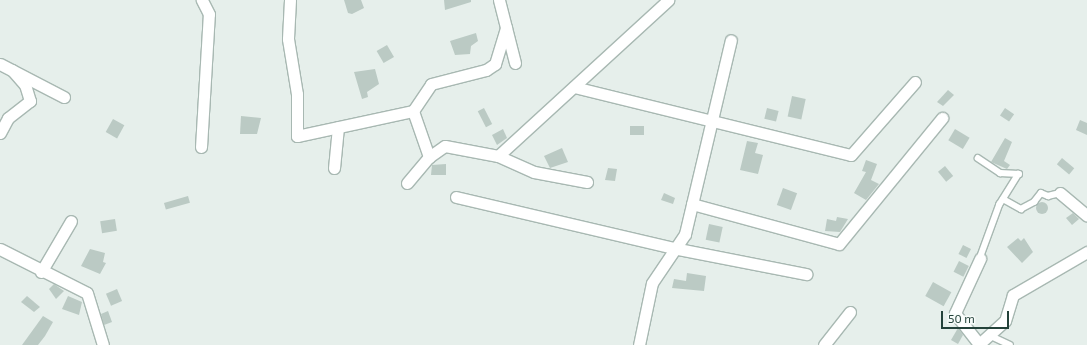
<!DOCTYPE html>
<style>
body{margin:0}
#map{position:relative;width:1087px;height:345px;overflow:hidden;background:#e6efeb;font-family:"Exo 2",sans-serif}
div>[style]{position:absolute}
.building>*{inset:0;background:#bbcac4;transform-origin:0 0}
.round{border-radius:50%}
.roads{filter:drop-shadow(1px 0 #a8b8b2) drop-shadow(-1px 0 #a8b8b2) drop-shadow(0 1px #a8b8b2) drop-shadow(0 -1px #a8b8b2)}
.lane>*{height:5.5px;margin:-2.75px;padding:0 2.75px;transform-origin:2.75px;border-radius:2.75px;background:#fff}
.street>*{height:11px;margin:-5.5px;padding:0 5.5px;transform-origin:5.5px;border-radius:5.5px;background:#fff}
span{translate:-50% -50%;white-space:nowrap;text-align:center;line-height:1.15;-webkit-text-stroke:3px #f7fbf9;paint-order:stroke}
.scale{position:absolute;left:941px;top:311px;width:68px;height:18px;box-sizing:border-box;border:2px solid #24423a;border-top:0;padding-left:5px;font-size:12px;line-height:14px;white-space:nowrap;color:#24423a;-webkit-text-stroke:3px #f7fbf9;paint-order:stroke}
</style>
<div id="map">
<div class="building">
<div style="clip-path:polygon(344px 0,361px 0,364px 8px,352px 14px,348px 13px)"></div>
<div style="clip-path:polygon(444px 0,471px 0,471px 2px,445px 10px)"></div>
<div style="clip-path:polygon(476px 33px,478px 41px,471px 46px,470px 54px,455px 55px,450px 41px)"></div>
<div style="left:387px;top:45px;width:14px;height:12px;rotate:60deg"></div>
<div style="clip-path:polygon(375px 69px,379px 84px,367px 92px,368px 97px,362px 99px,354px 72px)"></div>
<div style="clip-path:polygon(948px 90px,954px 95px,943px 106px,937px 102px)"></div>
<div style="left:792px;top:96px;width:14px;height:21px;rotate:12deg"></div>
<div style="left:484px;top:108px;width:18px;height:7px;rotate:63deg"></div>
<div style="left:767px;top:108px;width:12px;height:11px;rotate:14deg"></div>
<div style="left:1005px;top:108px;width:11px;height:9px;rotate:34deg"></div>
<div style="clip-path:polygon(241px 116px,261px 118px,257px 134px,240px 134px)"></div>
<div style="left:113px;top:119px;width:13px;height:15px;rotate:29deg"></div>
<div style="clip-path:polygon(1080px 120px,1087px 123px,1087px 135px,1076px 130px)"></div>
<div style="left:630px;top:126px;width:14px;height:9px"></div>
<div style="clip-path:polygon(503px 129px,507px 138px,497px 145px,492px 135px)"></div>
<div style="left:955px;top:129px;width:17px;height:13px;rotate:31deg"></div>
<div style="clip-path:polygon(1005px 138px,1012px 142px,1004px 161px,1010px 165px,1007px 169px,991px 162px)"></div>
<div style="clip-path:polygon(747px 141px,758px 143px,755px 153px,763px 155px,758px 174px,740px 170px)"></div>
<div style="clip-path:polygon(562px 148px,568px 162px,550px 168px,544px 156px)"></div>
<div style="left:1062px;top:158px;width:16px;height:8px;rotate:40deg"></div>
<div style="clip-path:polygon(866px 160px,877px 164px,871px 180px,879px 184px,866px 200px,854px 193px,866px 172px,862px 171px)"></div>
<div style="clip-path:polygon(446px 164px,446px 175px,431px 175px,432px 165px)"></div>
<div style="left:945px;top:166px;width:13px;height:9px;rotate:51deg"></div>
<div style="clip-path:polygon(608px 168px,617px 169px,615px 181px,605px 180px)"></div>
<div style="left:783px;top:188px;width:15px;height:18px;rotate:20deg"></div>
<div style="clip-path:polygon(664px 193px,675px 198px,673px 204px,661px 200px)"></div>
<div style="left:188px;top:196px;width:7px;height:25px;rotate:74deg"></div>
<div class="round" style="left:1036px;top:202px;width:12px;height:12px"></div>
<div style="clip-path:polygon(1073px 213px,1079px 219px,1072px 225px,1066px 218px)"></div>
<div style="clip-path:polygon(837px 217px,848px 219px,840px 232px,825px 231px,827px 219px,836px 221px)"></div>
<div style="left:115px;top:219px;width:12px;height:15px;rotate:81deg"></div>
<div style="left:709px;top:224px;width:14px;height:16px;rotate:12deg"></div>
<div style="clip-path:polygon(1018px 238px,1021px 241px,1024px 238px,1033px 252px,1022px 263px,1007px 247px)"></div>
<div style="left:963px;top:245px;width:9px;height:10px;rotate:27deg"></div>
<div style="clip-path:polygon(90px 249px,105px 253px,103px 262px,106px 263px,100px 274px,81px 266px)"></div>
<div style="left:959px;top:261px;width:11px;height:12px;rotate:27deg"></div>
<div style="clip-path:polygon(687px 273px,706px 276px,704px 291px,672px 288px,674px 279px,686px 281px)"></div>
<div style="left:933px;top:282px;width:21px;height:16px;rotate:29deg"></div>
<div style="clip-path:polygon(54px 284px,64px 291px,56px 299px,49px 289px)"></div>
<div style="left:117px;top:289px;width:13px;height:12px;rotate:67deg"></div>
<div style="clip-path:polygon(27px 296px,40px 307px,34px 312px,21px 302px)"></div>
<div style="clip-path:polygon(68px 296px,82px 302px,79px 315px,62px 309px)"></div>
<div style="clip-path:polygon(108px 311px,112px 322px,104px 325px,101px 314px)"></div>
<div style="clip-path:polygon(43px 316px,53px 322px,45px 336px,38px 345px,22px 345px)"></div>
<div style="clip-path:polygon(958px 328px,963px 335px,958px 344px,951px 340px)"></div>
</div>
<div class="roads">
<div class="lane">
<div style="left:978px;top:158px;width:27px;rotate:34deg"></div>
<div style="left:1000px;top:173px;width:19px;rotate:3deg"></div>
<div style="left:1019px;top:174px;width:36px;rotate:122deg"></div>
<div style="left:1000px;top:204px;width:59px;rotate:110deg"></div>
<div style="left:1003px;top:199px;width:21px;rotate:29deg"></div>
<div style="left:1021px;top:209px;width:15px;rotate:-28deg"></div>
<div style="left:1034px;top:202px;width:11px;rotate:-52deg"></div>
<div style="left:1041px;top:193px;width:8px;rotate:23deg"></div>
<div style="left:1048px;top:196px;width:12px;rotate:-14deg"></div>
<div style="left:989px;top:335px;width:23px;rotate:25deg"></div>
</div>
<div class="street">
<div style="left:290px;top:0;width:39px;rotate:93deg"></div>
<div style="left:288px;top:39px;width:56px;rotate:80.7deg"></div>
<div style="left:297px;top:94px;width:42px;rotate:90deg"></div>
<div style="left:297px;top:136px;width:119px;rotate:-12.2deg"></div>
<div style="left:413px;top:111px;width:32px;rotate:-56deg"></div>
<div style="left:431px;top:84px;width:57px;rotate:-14.3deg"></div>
<div style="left:486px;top:70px;width:11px;rotate:-34deg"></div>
<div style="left:495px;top:64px;width:38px;rotate:-73deg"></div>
<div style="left:499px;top:0;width:65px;rotate:75.7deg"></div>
<div style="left:0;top:64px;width:72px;rotate:27.3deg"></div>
<div style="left:574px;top:87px;width:285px;rotate:13.8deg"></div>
<div style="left:851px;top:155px;width:97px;rotate:-48.8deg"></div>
<div style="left:413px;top:111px;width:49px;rotate:70.8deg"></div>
<div style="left:0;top:133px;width:17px;rotate:-62deg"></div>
<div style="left:8px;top:118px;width:28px;rotate:-38deg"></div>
<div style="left:30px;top:101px;width:17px;rotate:-107deg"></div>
<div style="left:25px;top:85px;width:20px;rotate:-131deg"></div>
<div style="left:201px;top:147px;width:133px;rotate:-86.6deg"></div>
<div style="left:209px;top:14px;width:16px;rotate:-117deg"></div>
<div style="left:498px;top:156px;width:231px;rotate:-42.5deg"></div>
<div style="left:334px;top:168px;width:41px;rotate:-84.4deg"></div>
<div style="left:407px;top:183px;width:34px;rotate:-50deg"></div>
<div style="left:429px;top:157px;width:19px;rotate:-35deg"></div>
<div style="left:445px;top:146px;width:54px;rotate:10.7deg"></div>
<div style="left:498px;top:156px;width:39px;rotate:24deg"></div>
<div style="left:534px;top:172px;width:54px;rotate:10.7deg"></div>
<div style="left:1060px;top:193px;width:35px;rotate:40deg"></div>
<div style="left:456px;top:197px;width:223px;rotate:13.2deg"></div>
<div style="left:673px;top:248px;width:136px;rotate:11.1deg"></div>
<div style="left:692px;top:204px;width:152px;rotate:15.2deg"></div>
<div style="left:839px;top:244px;width:163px;rotate:-50.7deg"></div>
<div style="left:0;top:249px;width:97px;rotate:26.8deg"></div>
<div style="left:87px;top:293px;width:54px;rotate:72.9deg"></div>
<div style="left:41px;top:272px;width:59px;rotate:-59.5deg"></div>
<div style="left:979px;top:344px;width:39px;rotate:-128deg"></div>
<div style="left:955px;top:313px;width:60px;rotate:-65.2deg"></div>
<div style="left:639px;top:345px;width:63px;rotate:-78.2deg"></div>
<div style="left:652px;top:283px;width:59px;rotate:-56deg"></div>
<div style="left:685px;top:234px;width:199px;rotate:-76.7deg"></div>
<div style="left:824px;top:345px;width:42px;rotate:-51.8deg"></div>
<div style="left:978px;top:345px;width:36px;rotate:-42deg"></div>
<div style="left:1005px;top:321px;width:27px;rotate:-73deg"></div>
<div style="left:1013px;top:295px;width:86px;rotate:-30.2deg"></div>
</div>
</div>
<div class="scale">50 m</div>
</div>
